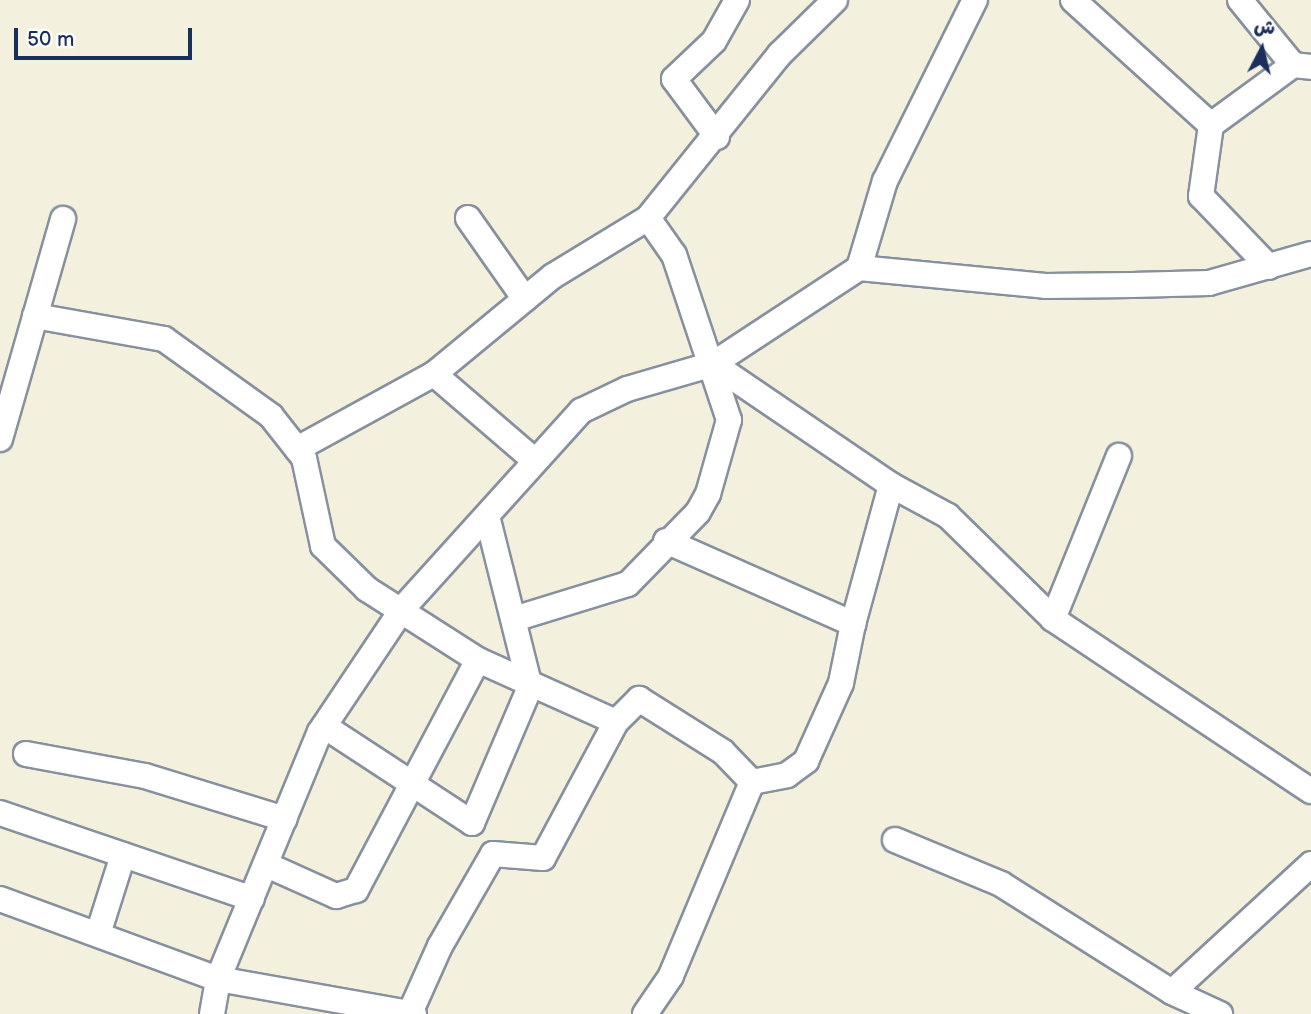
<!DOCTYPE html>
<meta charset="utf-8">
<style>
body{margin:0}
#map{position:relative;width:1311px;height:1014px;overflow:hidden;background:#f3f0dd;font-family:"Balsamiq Sans","Playpen Sans Arabic",sans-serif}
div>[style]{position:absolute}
.roads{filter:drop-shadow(2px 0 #87909e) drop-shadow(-2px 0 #87909e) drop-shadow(0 2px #87909e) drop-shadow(0 -2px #87909e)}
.minor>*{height:24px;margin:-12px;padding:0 12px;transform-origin:12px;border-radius:12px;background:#fff}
span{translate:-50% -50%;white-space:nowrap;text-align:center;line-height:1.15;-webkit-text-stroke:7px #fdfcf7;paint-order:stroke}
.north{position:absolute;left:1227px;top:14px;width:70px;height:70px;-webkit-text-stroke:5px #fdfcf7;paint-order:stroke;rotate:7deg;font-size:19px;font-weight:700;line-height:28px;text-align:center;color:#1b2f5e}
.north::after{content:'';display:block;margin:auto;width:24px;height:32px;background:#1b2f5e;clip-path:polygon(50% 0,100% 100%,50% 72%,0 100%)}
.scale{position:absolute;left:14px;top:28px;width:178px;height:32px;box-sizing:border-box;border:4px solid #1b2f5e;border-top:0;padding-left:9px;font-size:21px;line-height:24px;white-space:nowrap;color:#1b2f5e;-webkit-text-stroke:5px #fdfcf7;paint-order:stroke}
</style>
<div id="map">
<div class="roads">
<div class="minor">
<div style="left:1073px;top:0;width:186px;rotate:42.2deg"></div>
<div style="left:1211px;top:125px;width:102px;rotate:-36.2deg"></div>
<div style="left:1293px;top:65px;width:18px;rotate:6deg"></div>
<div style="left:1240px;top:0;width:84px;rotate:50.8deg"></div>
<div style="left:1211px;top:125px;width:72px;rotate:98deg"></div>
<div style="left:1201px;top:196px;width:98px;rotate:46.2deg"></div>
<div style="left:717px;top:137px;width:72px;rotate:-126.6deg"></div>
<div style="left:674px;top:79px;width:55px;rotate:-43.5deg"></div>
<div style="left:714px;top:41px;width:47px;rotate:-60.7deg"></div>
<div style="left:468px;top:218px;width:99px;rotate:54.9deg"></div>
<div style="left:859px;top:268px;width:187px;rotate:5.5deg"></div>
<div style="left:1045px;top:286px;width:87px;rotate:-0.7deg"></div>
<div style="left:1132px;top:285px;width:77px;rotate:-1.5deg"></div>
<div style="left:1209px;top:283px;width:106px;rotate:-15.9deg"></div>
<div style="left:35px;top:316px;width:131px;rotate:10.1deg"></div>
<div style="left:164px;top:339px;width:132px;rotate:35.7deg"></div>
<div style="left:271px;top:416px;width:53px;rotate:51.8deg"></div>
<div style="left:304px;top:458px;width:90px;rotate:77.8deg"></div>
<div style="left:323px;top:546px;width:62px;rotate:44.3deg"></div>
<div style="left:367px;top:589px;width:132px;rotate:32.6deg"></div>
<div style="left:478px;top:660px;width:151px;rotate:24.2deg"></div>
<div style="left:713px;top:364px;width:215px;rotate:34.2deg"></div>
<div style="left:891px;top:485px;width:65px;rotate:28.5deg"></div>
<div style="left:948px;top:516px;width:147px;rotate:44.4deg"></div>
<div style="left:1053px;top:619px;width:310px;rotate:33.7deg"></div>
<div style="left:434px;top:374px;width:154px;rotate:-39.5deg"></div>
<div style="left:553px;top:276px;width:111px;rotate:-31.4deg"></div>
<div style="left:0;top:439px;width:229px;rotate:-74deg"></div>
<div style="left:297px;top:449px;width:156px;rotate:-28.7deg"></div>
<div style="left:434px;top:374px;width:133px;rotate:40.7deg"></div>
<div style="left:666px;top:541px;width:205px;rotate:23.9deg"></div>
<div style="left:853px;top:624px;width:144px;rotate:-74.7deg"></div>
<div style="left:514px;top:619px;width:119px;rotate:-17.1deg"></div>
<div style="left:628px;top:584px;width:100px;rotate:-45.8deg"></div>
<div style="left:698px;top:512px;width:21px;rotate:-61deg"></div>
<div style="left:708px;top:494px;width:77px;rotate:-74.2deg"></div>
<div style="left:729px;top:420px;width:174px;rotate:-108.4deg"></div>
<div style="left:674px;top:255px;width:45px;rotate:-125.1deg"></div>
<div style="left:648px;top:218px;width:211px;rotate:-51.2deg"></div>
<div style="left:780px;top:54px;width:77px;rotate:-44.5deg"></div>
<div style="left:1053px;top:619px;width:176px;rotate:-68deg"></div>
<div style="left:324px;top:726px;width:177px;rotate:33.2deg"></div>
<div style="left:472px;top:823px;width:148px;rotate:-66.9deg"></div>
<div style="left:530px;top:687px;width:176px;rotate:-104.1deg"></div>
<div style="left:26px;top:754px;width:121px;rotate:10.5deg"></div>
<div style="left:145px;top:776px;width:146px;rotate:17.1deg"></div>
<div style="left:752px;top:782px;width:36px;rotate:-11deg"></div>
<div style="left:787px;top:775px;width:24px;rotate:-36deg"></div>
<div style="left:806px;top:761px;width:85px;rotate:-65.8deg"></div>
<div style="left:841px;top:683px;width:60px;rotate:-78.5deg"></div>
<div style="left:0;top:813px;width:266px;rotate:18.8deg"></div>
<div style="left:895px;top:840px;width:115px;rotate:22.5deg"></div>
<div style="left:1001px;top:884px;width:202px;rotate:32.3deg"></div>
<div style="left:1172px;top:992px;width:53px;rotate:24.6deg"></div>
<div style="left:267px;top:865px;width:76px;rotate:24.2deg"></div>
<div style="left:336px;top:896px;width:21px;rotate:-17deg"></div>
<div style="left:356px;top:890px;width:260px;rotate:-62.1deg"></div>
<div style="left:0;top:899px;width:232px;rotate:20.2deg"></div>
<div style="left:218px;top:979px;width:199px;rotate:10.1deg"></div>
<div style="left:98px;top:934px;width:83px;rotate:-72.4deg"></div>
<div style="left:1172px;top:992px;width:189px;rotate:-42.6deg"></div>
<div style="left:410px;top:1013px;width:73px;rotate:-65.9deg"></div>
<div style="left:440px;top:946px;width:106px;rotate:-60.1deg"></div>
<div style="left:493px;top:854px;width:50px;rotate:4.6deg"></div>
<div style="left:543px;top:858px;width:154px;rotate:-61.8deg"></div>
<div style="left:616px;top:722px;width:33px;rotate:-45deg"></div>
<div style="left:639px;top:699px;width:99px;rotate:32.2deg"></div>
<div style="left:723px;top:752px;width:42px;rotate:46deg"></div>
<div style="left:752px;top:782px;width:210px;rotate:112.7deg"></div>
<div style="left:671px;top:976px;width:46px;rotate:124.4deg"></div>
<div style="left:212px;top:1014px;width:36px;rotate:-80deg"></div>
<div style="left:218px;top:979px;width:267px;rotate:-67.6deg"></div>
<div style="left:320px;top:732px;width:149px;rotate:-56.2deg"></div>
<div style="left:403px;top:608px;width:266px;rotate:-47.9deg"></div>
<div style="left:581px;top:411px;width:51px;rotate:-25.6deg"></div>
<div style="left:627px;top:389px;width:90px;rotate:-16.2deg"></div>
<div style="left:713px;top:364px;width:175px;rotate:-33.3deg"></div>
<div style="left:859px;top:268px;width:91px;rotate:-73.4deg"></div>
<div style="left:885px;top:181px;width:202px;rotate:-63.6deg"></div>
</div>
</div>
<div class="north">ش</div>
<div class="scale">50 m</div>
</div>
